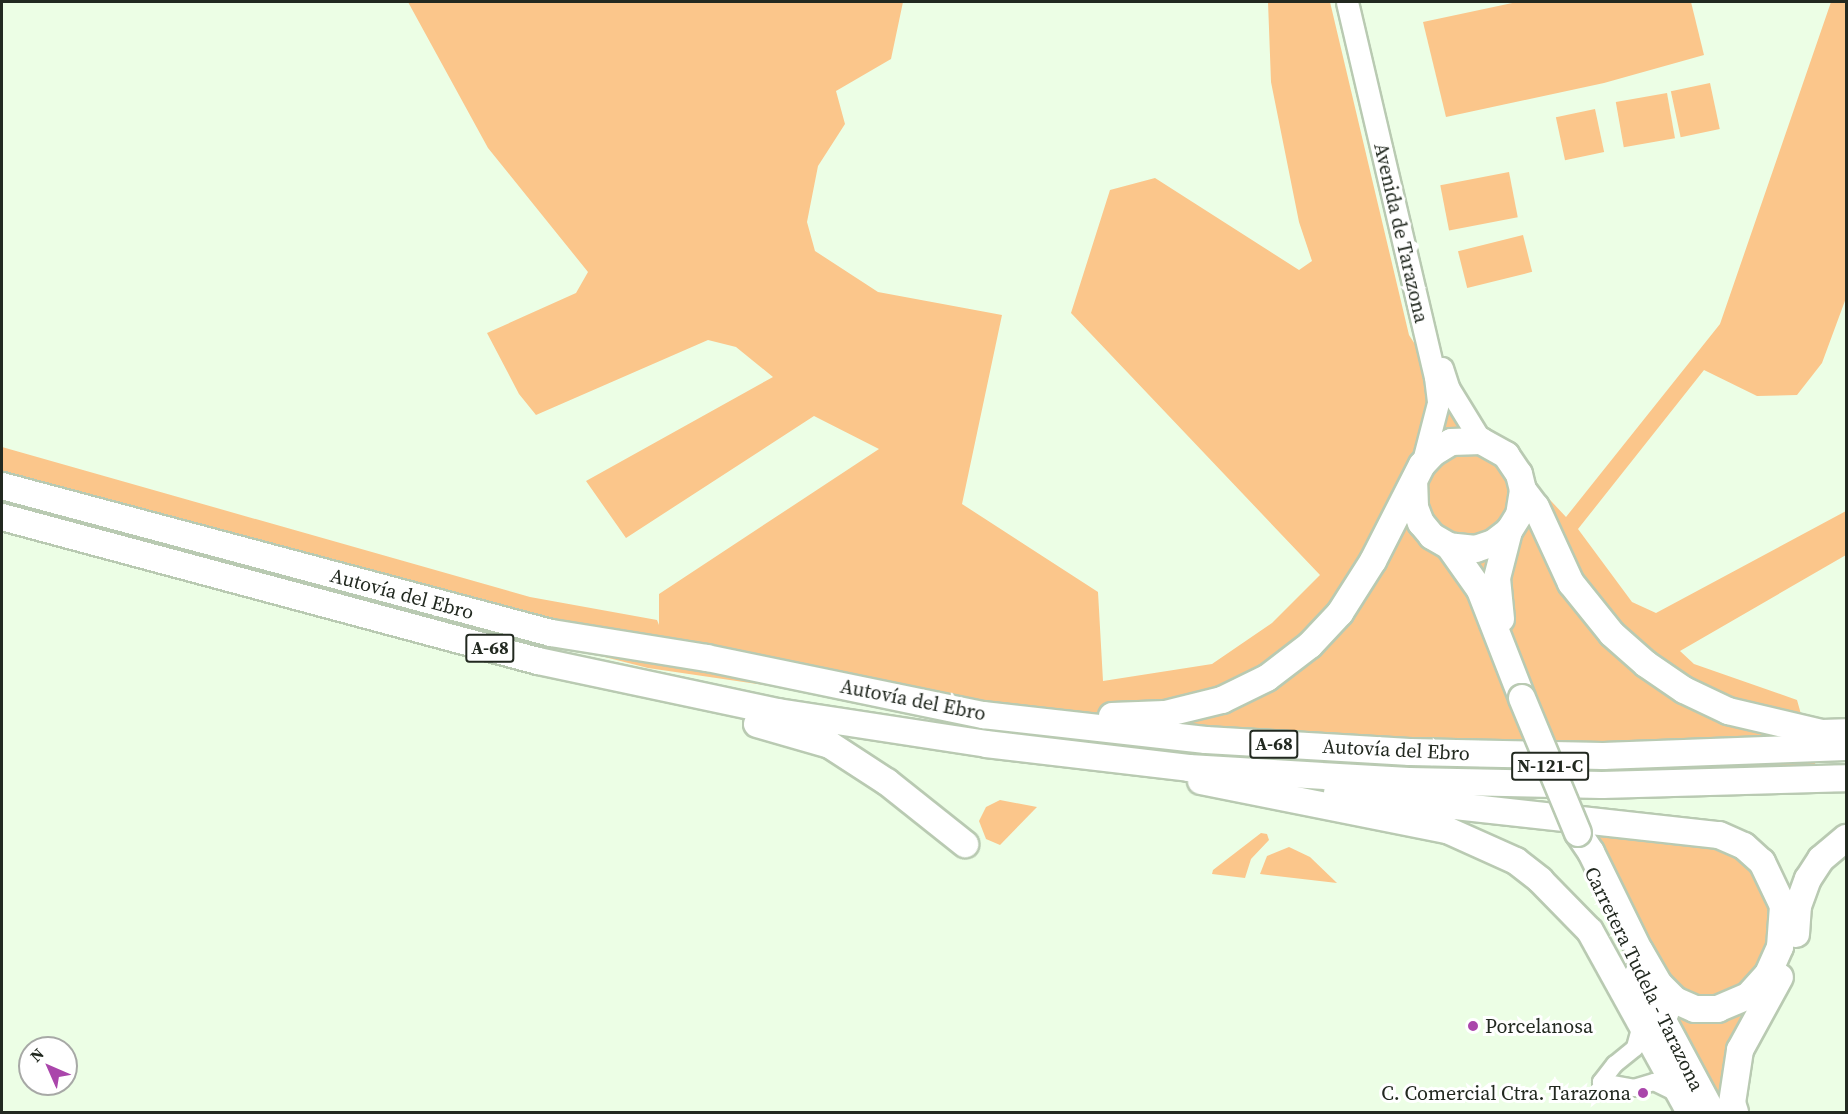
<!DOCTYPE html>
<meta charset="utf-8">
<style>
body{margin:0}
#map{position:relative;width:1848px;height:1114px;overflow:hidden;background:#ecfee5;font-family:"Source Serif 4",serif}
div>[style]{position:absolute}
.green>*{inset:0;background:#fbc68b;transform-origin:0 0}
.roads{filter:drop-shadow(2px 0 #b9cab2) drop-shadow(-2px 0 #b9cab2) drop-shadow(0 2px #b9cab2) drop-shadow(0 -2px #b9cab2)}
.minor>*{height:16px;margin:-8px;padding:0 8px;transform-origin:8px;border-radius:8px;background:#fff}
.major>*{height:21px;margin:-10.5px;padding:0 10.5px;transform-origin:10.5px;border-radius:10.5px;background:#fff}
.highway>*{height:26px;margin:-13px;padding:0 13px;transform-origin:13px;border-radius:13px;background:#fff}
.bridges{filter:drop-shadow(2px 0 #b9cab2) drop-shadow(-2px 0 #b9cab2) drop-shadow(0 2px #b9cab2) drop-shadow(0 -2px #b9cab2)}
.highway-bridge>*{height:26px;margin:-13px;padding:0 13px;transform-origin:13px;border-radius:13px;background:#fff}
.dots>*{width:16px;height:16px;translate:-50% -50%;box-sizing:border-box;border:3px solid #fff;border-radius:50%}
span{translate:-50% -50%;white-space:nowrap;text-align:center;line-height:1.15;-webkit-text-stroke:6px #fff;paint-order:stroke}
.shield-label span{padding:2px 4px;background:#fff;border:2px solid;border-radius:4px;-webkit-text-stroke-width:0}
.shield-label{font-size:18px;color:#222920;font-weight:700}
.street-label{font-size:20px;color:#222920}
.poi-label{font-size:20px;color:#222920}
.left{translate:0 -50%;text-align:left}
.right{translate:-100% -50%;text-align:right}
.frame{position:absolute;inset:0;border:3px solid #222920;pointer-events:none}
.north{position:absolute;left:18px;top:1036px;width:60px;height:60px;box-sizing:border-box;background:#fff;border:2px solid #a7a9a6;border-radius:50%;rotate:315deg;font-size:16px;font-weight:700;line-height:24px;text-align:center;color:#222920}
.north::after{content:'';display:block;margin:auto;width:21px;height:27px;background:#aa46ab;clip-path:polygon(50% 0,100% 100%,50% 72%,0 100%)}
</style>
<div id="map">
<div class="green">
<div style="clip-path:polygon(408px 2px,903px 2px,891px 59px,836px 91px,845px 124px,818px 166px,807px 222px,815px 251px,878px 292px,1002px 315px,962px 504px,1098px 592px,1103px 681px,1212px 664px,1272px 623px,1320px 575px,1071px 313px,1110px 190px,1155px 178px,1299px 270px,1312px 261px,1299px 222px,1271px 82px,1268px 2px,1330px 2px,1409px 335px,1438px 380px,1566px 517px,1720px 324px,1831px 2px,1846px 2px,1846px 298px,1822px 363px,1797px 395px,1757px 396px,1704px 370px,1578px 529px,1632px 602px,1656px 613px,1846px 511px,1846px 555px,1680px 651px,1694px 664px,1797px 700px,1816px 767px,1539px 777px,1308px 754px,1124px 749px,865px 700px,648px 668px,2px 504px,2px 447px,530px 597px,657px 620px,659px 625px,659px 594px,879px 449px,814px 416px,626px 538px,586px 481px,773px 377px,736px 347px,708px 340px,536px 415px,519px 394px,487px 333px,576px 293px,588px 272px,488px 148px)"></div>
<div style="clip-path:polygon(1517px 2px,1691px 2px,1704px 55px,1604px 83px,1446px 117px,1423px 22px)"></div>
<div style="left:1710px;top:83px;width:47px;height:40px;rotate:78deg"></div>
<div style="left:1667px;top:93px;width:46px;height:52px;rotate:80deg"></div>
<div style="left:1595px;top:109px;width:44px;height:40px;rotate:78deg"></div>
<div style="left:1509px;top:172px;width:46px;height:70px;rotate:79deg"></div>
<div style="left:1523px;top:235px;width:38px;height:67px;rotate:76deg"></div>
<div style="clip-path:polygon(1000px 800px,1037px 807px,1000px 845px,986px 839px,979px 821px,986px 807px)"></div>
<div style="clip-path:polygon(1593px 830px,1697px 838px,1735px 853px,1764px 881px,1776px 914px,1769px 953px,1758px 971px,1730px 994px,1710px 1001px,1671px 987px)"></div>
<div style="clip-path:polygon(1261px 833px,1267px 834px,1269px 840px,1251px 859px,1245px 878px,1212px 874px,1213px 870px)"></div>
<div style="clip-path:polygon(1289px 847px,1310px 857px,1337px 883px,1260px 874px,1267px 856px)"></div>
<div style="clip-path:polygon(1749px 1008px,1724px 1103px,1674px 1015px)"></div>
</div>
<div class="roads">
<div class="minor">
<div style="left:1641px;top:1025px;width:24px;rotate:105deg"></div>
<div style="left:1635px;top:1048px;width:26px;rotate:141deg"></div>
<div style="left:1615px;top:1064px;width:23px;rotate:128deg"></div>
<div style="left:1601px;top:1082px;width:34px;rotate:10deg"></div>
<div style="left:1634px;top:1088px;width:21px;rotate:-17deg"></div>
<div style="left:1654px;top:1082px;width:28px;rotate:26deg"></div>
</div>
<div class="major">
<div style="left:1347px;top:2px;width:385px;rotate:76.8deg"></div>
<div style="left:1435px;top:377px;width:26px;rotate:83deg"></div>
<div style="left:1438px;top:403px;width:64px;rotate:104.5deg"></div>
<div style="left:1442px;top:368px;width:22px;rotate:72deg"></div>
<div style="left:1449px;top:389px;width:61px;rotate:58.4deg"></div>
</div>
<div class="highway">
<div style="left:2px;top:486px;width:568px;rotate:14.99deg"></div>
<div style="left:551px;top:633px;width:158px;rotate:9.1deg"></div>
<div style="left:707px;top:658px;width:282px;rotate:11.7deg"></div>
<div style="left:983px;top:715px;width:224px;rotate:6.4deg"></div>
<div style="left:1206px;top:740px;width:204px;rotate:3.4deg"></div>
<div style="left:1410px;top:752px;width:193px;rotate:1.2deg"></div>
<div style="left:1603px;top:756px;width:243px;rotate:-2.1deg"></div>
<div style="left:1523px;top:490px;width:21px;rotate:53deg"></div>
<div style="left:1536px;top:507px;width:84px;rotate:65.3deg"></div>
<div style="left:1571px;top:583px;width:65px;rotate:51.2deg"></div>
<div style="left:1612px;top:634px;width:45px;rotate:41.4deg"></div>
<div style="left:1646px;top:664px;width:46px;rotate:34.4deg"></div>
<div style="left:1684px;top:690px;width:49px;rotate:25.5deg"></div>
<div style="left:1728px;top:711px;width:97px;rotate:13.2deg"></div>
<div style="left:1822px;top:733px;width:24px;rotate:-2deg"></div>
<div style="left:2px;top:517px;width:555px;rotate:15.04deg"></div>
<div style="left:538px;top:661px;width:245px;rotate:12deg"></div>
<div style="left:778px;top:712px;width:210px;rotate:8.7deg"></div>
<div style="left:986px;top:744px;width:204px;rotate:6.7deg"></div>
<div style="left:1189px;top:768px;width:220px;rotate:3.4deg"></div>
<div style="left:1409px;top:781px;width:193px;rotate:1.2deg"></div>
<div style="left:1602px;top:785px;width:244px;rotate:-1.6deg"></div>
<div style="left:1449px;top:546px;width:54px;rotate:54.8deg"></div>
<div style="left:1480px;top:590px;width:116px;rotate:68.7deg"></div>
<div style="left:1501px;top:619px;width:41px;rotate:-95.6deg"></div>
<div style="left:1497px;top:578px;width:49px;rotate:-75.7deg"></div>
<div style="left:1112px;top:716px;width:53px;rotate:-2.2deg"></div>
<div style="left:1165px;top:714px;width:59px;rotate:-13.8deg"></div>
<div style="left:1222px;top:700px;width:50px;rotate:-26.1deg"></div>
<div style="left:1267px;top:678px;width:54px;rotate:-37.5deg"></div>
<div style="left:1310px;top:645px;width:44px;rotate:-46.8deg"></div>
<div style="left:1340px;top:613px;width:62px;rotate:-57.6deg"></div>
<div style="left:1373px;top:561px;width:108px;rotate:-63deg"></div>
<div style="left:1422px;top:465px;width:16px;rotate:-47deg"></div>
<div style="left:1433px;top:453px;width:21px;rotate:-31deg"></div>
<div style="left:1451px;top:442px;width:30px;rotate:-2deg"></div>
<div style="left:1481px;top:441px;width:29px;rotate:29deg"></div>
<div style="left:1506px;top:455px;width:23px;rotate:56deg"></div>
<div style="left:1519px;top:474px;width:16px;rotate:76deg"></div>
<div style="left:1523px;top:490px;width:25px;rotate:99deg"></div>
<div style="left:1519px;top:515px;width:19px;rotate:122deg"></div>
<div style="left:1509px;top:531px;width:20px;rotate:143deg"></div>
<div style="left:1493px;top:543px;width:18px;rotate:161deg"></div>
<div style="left:1476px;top:549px;width:27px;rotate:-174deg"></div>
<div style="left:1449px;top:546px;width:20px;rotate:-150deg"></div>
<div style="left:1432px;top:536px;width:17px;rotate:-130deg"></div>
<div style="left:1421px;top:523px;width:17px;rotate:-111deg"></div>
<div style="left:1415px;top:507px;width:23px;rotate:-92deg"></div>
<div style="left:757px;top:724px;width:76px;rotate:16deg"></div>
<div style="left:830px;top:745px;width:68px;rotate:33deg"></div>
<div style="left:887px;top:782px;width:100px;rotate:38.5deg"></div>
<div style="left:1201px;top:781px;width:251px;rotate:11.3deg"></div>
<div style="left:1447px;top:830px;width:76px;rotate:24.2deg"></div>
<div style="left:1516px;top:861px;width:31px;rotate:38deg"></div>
<div style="left:1540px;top:880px;width:71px;rotate:45.6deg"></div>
<div style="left:1590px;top:931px;width:207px;rotate:61.1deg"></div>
<div style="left:1337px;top:793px;width:384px;rotate:6.3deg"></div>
<div style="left:1719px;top:835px;width:27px;rotate:24deg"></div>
<div style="left:1744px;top:846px;width:24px;rotate:42deg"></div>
<div style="left:1762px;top:862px;width:49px;rotate:64.5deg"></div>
<div style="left:1783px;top:906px;width:41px;rotate:94.2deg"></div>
<div style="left:1780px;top:947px;width:30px;rotate:114deg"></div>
<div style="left:1768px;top:974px;width:30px;rotate:132deg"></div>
<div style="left:1748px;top:996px;width:33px;rotate:157deg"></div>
<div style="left:1718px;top:1009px;width:23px;rotate:180deg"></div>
<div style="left:1695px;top:1009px;width:22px;rotate:-156deg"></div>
<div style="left:1675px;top:1000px;width:23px;rotate:-135deg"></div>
<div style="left:1659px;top:984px;width:39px;rotate:-120deg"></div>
<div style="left:1639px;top:950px;width:109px;rotate:-116.1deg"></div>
<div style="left:1591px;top:852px;width:23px;rotate:-124deg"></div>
<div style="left:1796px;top:934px;width:28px;rotate:-86deg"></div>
<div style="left:1798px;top:906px;width:29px;rotate:-70deg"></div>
<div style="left:1808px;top:879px;width:24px;rotate:-57deg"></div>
<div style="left:1821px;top:859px;width:33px;rotate:-40deg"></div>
<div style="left:1638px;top:974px;width:157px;rotate:61.8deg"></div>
<div style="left:1735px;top:1112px;width:9px;rotate:-108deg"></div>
<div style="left:1732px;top:1103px;width:54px;rotate:-81.4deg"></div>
<div style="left:1740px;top:1050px;width:83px;rotate:-61.3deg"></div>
</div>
</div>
<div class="bridges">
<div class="highway-bridge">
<div style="left:1522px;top:698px;width:146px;rotate:67.5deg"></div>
</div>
</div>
<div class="dots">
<div style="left:1473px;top:1026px;background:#aa46ab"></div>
<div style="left:1643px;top:1093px;background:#aa46ab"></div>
</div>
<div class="shield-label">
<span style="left:490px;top:648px">A-68</span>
<span style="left:1274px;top:744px">A-68</span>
<span style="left:1550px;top:766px">N-121-C</span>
</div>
<div class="street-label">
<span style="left:1401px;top:233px;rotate:77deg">Avenida de Tarazona</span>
<span style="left:402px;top:594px;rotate:15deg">Autovía del Ebro</span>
<span style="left:913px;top:700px;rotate:11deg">Autovía del Ebro</span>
<span style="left:1396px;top:750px;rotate:3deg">Autovía del Ebro</span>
<span style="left:1644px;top:979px;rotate:64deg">Carretera Tudela - Tarazona</span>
</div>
<div class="poi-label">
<span class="left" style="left:1485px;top:1026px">Porcelanosa</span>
<span class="right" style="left:1631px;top:1093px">C. Comercial Ctra. Tarazona</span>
</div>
<div class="frame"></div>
<div class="north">N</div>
</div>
